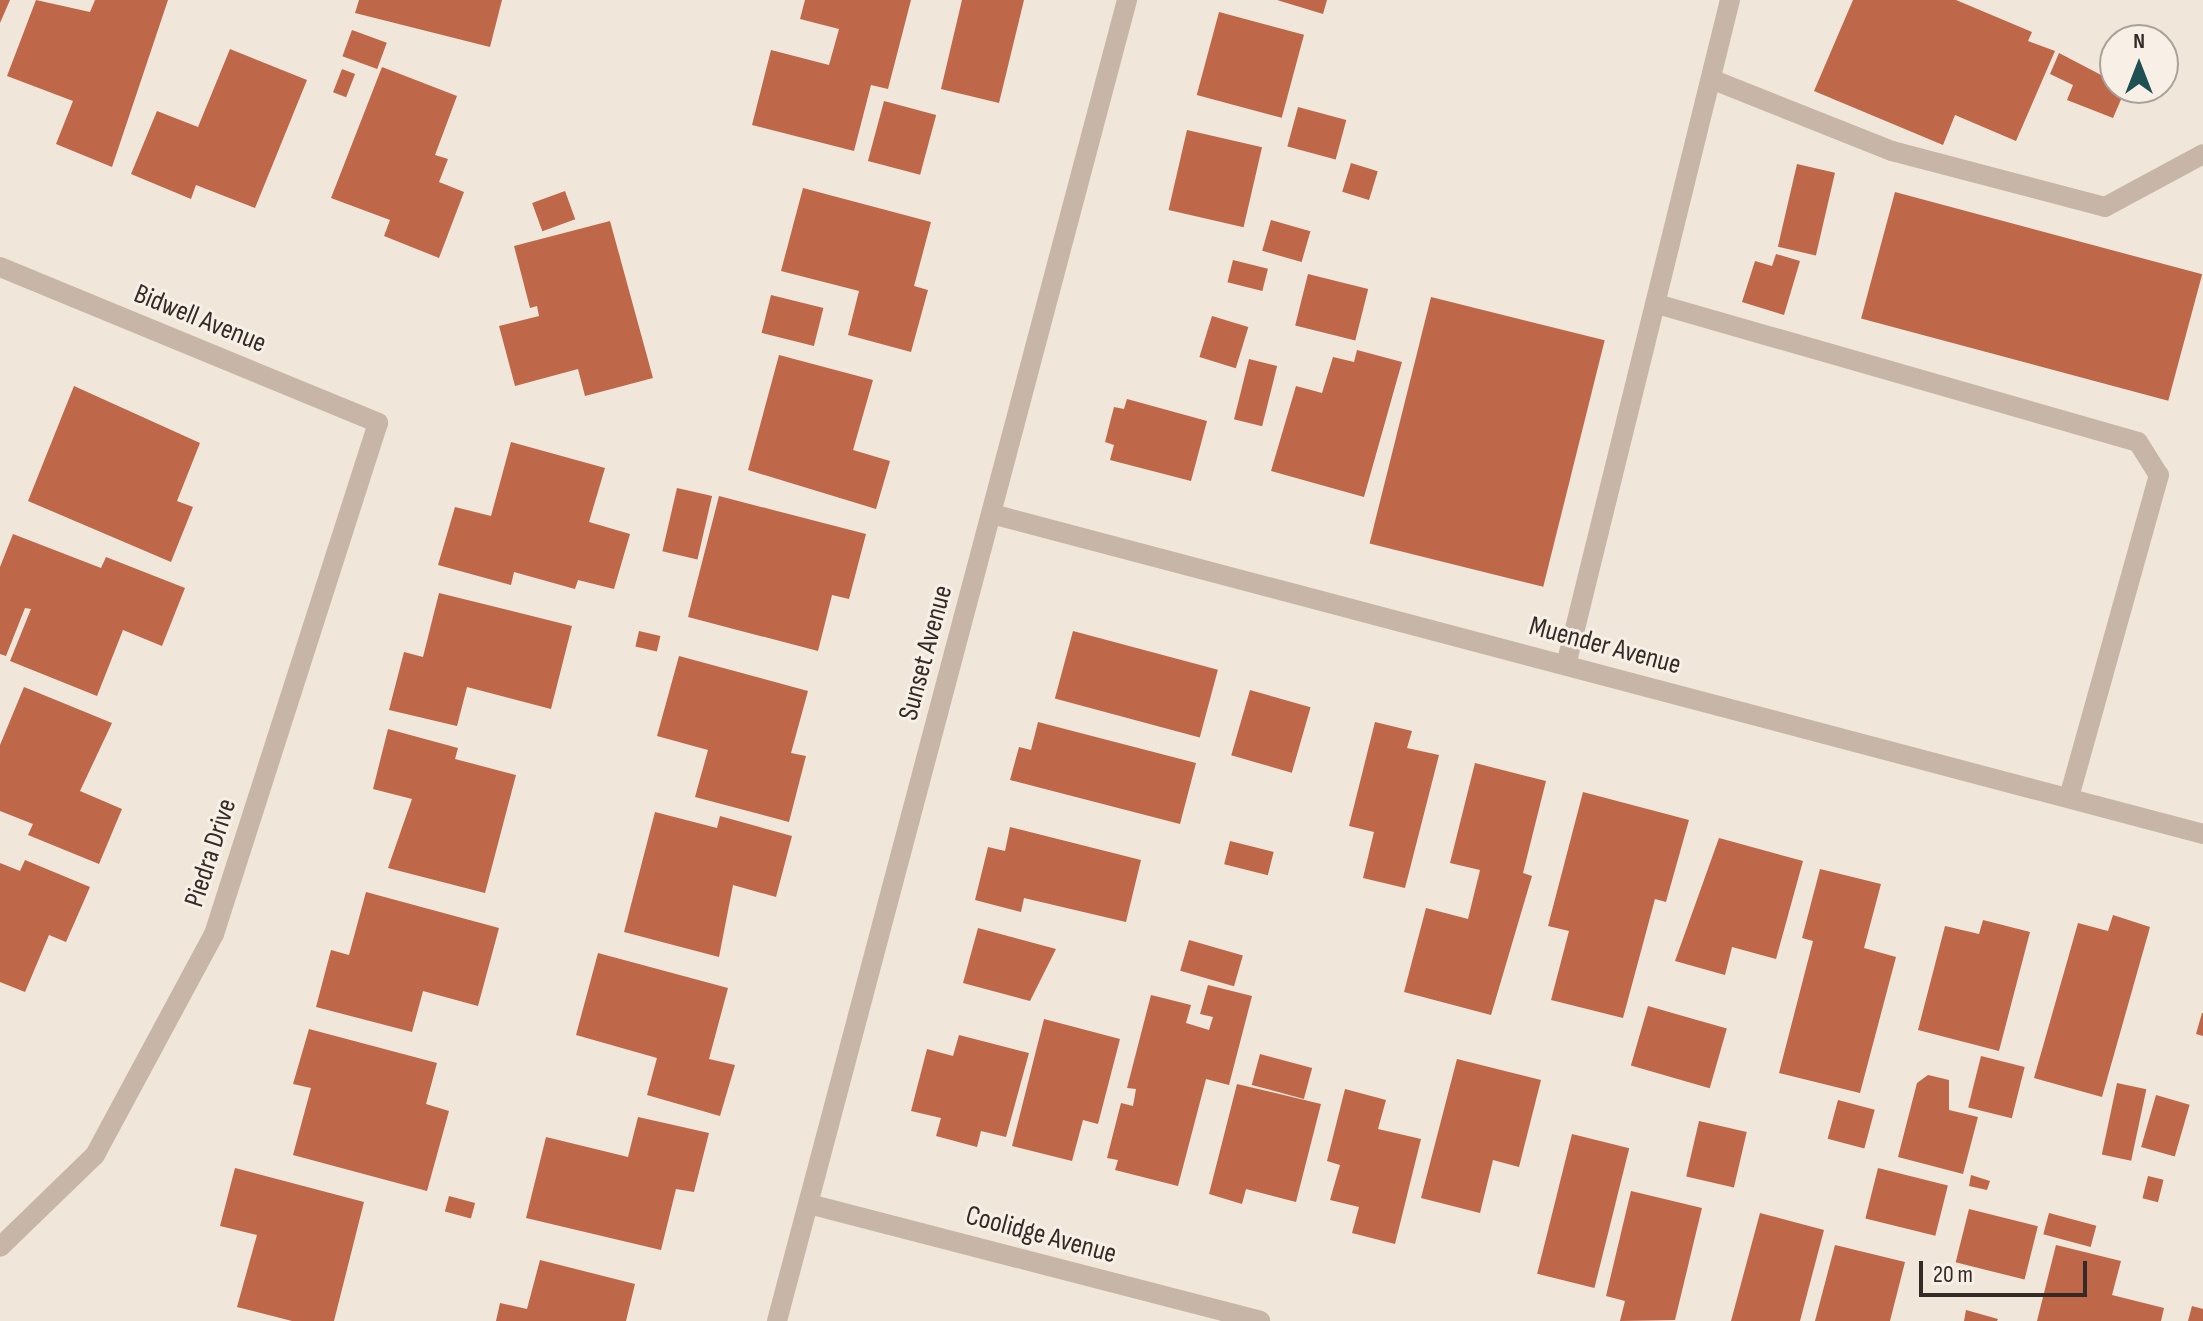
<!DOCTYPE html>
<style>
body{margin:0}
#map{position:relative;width:2203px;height:1321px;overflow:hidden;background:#f0e6da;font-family:"Sofia Sans Condensed",sans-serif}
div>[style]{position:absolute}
.building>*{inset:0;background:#bf6749;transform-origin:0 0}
.minor>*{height:20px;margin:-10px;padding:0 10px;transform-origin:10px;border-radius:10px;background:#c7b6a7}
span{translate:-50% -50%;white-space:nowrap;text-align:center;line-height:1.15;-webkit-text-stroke:6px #f8f0e6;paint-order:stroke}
.street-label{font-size:28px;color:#342b27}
.north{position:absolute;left:2099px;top:24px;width:80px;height:80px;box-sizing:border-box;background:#f8f0e6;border:2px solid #aaa19a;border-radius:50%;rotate:0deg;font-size:22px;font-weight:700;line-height:32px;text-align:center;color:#342b27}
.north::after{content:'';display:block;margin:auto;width:28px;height:36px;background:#1f5053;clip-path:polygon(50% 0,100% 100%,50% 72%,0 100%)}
.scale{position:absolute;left:1919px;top:1261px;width:168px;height:36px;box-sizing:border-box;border:4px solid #342b27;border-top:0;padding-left:10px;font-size:24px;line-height:28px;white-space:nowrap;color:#342b27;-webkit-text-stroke:6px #f8f0e6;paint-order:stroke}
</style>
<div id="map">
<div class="building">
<div style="clip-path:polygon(0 0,10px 0,0 23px)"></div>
<div style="clip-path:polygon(36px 0,90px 12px,95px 0,168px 0,112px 167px,56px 144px,73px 101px,7px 76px)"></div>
<div style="clip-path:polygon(359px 0,502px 0,490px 47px,355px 13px)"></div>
<div style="clip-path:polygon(805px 0,911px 0,888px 89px,871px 85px,854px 151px,752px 125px,771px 50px,829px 65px,839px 29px,800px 19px)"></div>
<div style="clip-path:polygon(962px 0,1024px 0,999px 103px,941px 89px)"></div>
<div style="clip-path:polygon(1277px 0,1327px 0,1323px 14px)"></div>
<div style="clip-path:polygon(1853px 0,1956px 0,2032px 32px,2028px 41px,2055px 51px,2016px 141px,1955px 115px,1943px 145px,1814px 91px)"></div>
<div style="left:1219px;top:12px;width:88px;height:86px;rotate:15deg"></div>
<div style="left:352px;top:30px;width:37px;height:28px;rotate:20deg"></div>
<div style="clip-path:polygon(230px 49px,307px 80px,255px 208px,196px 185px,191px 199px,131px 174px,157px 111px,198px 127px)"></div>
<div style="clip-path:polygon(2059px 53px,2126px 88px,2113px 118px,2067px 100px,2073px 85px,2050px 74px)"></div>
<div style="clip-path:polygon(382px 67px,457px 96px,435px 155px,448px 159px,439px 182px,464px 192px,439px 258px,384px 236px,390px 220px,331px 198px)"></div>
<div style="left:342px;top:69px;width:14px;height:25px;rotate:21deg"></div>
<div style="left:884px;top:101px;width:54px;height:62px;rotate:15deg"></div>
<div style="left:1298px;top:107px;width:50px;height:41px;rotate:15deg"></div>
<div style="left:1187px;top:130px;width:77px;height:82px;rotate:13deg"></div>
<div style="left:1351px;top:163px;width:28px;height:30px;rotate:17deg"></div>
<div style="left:1797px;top:164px;width:39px;height:85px;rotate:13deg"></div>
<div style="clip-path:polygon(803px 188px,931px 222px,914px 286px,928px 290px,911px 352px,848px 335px,859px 291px,781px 271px)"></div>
<div style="left:565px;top:191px;width:30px;height:35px;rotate:70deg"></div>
<div style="left:1895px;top:192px;width:318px;height:131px;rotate:15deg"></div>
<div style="left:1271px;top:220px;width:41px;height:32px;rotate:16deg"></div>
<div style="clip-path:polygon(610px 221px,653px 378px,585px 396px,578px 369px,515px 386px,499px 326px,539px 316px,537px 306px,530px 308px,514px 246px)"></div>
<div style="clip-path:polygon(1776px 254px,1800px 261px,1784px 315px,1742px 302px,1755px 261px,1772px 266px)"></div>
<div style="left:1233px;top:260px;width:36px;height:23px;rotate:14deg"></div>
<div style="left:1308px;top:274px;width:62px;height:53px;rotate:14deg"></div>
<div style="left:771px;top:295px;width:54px;height:39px;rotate:14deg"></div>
<div style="left:1431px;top:297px;width:179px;height:254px;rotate:14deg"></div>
<div style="left:1212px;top:316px;width:38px;height:43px;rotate:17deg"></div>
<div style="clip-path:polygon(1357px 350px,1402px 362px,1364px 497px,1271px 471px,1296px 386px,1322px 393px,1333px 357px,1354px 362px)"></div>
<div style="clip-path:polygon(779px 355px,873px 380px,853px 450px,890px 461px,876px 509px,748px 470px)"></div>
<div style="left:1249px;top:359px;width:29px;height:62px;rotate:14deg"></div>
<div style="clip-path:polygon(74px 386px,200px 443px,177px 501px,193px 507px,171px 562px,28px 501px)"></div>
<div style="clip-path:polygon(1127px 399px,1207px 421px,1191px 481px,1110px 460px,1114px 445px,1105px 442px,1114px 407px,1124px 409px)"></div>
<div style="clip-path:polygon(511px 442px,605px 468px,589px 522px,630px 534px,614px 589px,578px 580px,575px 589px,514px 572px,511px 585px,438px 565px,455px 507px,491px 516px)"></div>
<div style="left:677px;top:488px;width:36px;height:65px;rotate:13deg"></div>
<div style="clip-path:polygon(719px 496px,866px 534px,849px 599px,832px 595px,818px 651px,688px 617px)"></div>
<div style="clip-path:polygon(13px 534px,101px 568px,106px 557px,185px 588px,162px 646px,123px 630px,97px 696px,10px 661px,31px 609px,25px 608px,6px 656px,0 654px,0 567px)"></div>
<div style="clip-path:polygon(439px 593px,572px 626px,551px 709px,467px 687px,457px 726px,389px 710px,404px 652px,423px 657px)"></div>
<div style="left:639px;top:631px;width:22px;height:16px;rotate:13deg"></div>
<div style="left:1073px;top:631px;width:150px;height:70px;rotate:15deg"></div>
<div style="clip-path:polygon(679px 656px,808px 691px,791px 753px,806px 756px,789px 822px,695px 797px,708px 750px,657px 736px)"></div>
<div style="clip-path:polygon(24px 687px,112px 723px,80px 791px,122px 809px,99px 864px,28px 835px,33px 824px,0 811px,0 745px)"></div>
<div style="left:1250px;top:690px;width:63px;height:68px;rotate:16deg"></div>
<div style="clip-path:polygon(1038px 722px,1196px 763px,1180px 824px,1010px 780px,1019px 747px,1031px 750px)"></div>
<div style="clip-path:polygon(1375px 722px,1412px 731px,1407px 748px,1439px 755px,1405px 888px,1363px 878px,1374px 832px,1349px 826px)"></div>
<div style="clip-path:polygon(388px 729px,458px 748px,455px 759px,516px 775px,485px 893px,388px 868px,412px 799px,373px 789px)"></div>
<div style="clip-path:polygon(1475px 763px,1546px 781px,1523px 873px,1532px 876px,1491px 1015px,1404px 992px,1426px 908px,1468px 919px,1480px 870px,1450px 863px)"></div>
<div style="clip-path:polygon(1583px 792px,1689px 820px,1666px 902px,1655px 899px,1623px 1018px,1551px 1000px,1569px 931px,1548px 926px)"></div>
<div style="clip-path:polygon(655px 812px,717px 828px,720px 816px,792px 836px,776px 897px,733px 885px,719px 957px,624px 932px)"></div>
<div style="clip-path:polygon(1010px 827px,1141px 860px,1126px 922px,1024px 898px,1021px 912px,975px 900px,988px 847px,1005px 851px)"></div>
<div style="clip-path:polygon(1719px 838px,1803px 861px,1776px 959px,1732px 947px,1725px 975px,1675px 961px)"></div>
<div style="left:1230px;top:841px;width:45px;height:24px;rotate:14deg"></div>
<div style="clip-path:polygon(25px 860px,90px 887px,66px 942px,49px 935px,25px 992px,0 982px,0 863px,20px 871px)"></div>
<div style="clip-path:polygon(1820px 869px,1881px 884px,1864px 948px,1896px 957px,1860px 1093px,1779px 1073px,1813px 941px,1802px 938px)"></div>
<div style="clip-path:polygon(366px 892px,499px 928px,478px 1006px,423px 991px,412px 1032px,316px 1007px,331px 950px,349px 955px)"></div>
<div style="clip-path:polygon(2113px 915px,2150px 927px,2102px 1097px,2034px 1078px,2078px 923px,2108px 931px)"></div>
<div style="clip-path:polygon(1983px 920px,2030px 932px,1999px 1051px,1918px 1030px,1945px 926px,1979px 934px)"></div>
<div style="clip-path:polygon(978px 928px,1056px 949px,1030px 1001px,963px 983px)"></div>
<div style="left:1189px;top:940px;width:56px;height:32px;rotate:16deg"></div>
<div style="clip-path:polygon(598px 953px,728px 988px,709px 1059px,735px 1065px,720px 1116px,647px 1095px,657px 1058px,576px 1035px)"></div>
<div style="clip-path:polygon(1208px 985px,1252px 996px,1229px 1085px,1206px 1079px,1178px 1186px,1115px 1170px,1118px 1160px,1107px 1158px,1121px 1103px,1133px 1106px,1136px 1089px,1127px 1088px,1151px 995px,1191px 1005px,1186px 1023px,1209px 1030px,1213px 1017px,1200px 1014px)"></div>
<div style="left:1648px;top:1006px;width:82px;height:62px;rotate:16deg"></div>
<div style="clip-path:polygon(2202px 1013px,2203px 1013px,2203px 1036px,2196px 1034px)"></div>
<div style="clip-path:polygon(1044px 1019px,1120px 1039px,1098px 1124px,1083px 1120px,1072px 1161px,1012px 1146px)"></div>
<div style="clip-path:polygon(309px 1029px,437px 1063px,426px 1104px,449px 1111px,427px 1191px,293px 1155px,311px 1088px,293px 1084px)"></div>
<div style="clip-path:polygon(959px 1035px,1029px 1053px,1006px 1137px,981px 1131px,977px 1147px,936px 1136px,941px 1118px,911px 1111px,927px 1049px,953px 1056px)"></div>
<div style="left:1260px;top:1054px;width:54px;height:32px;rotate:15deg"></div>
<div style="left:1981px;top:1056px;width:45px;height:53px;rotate:14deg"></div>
<div style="clip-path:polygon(1457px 1059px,1541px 1080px,1519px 1167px,1493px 1160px,1480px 1213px,1421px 1198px)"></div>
<div style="clip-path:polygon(1928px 1075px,1949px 1080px,1949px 1110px,1978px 1117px,1963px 1174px,1898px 1157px,1917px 1083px)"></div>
<div style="left:2117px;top:1083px;width:30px;height:73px;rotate:12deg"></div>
<div style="clip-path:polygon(1237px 1084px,1321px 1104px,1296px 1202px,1246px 1189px,1242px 1204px,1209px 1194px)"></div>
<div style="clip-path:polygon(1345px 1089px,1386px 1100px,1378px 1129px,1421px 1139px,1395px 1244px,1352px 1233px,1359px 1207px,1330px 1200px,1340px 1165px,1327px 1161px)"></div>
<div style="left:2156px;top:1095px;width:35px;height:54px;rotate:16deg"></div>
<div style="left:1838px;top:1100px;width:38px;height:40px;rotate:15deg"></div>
<div style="clip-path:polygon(638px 1117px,709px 1133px,694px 1192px,676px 1189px,661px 1250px,526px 1218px,546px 1137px,628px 1157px)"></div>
<div style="left:1699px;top:1121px;width:49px;height:57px;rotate:13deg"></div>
<div style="left:1572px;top:1134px;width:59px;height:144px;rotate:14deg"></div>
<div style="clip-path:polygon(235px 1168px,364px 1202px,334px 1321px,292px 1321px,237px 1307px,257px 1235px,220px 1226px)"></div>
<div style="left:1878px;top:1168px;width:72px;height:52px;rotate:14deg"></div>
<div style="clip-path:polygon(1971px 1175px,1990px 1181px,1987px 1190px,1969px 1186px)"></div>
<div style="left:2148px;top:1176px;width:16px;height:23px;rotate:14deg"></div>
<div style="clip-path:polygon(1631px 1191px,1702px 1208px,1675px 1320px,1620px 1321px,1625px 1301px,1606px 1296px)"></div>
<div style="left:449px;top:1196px;width:27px;height:16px;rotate:15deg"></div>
<div style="left:1969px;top:1209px;width:71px;height:55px;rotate:14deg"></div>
<div style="clip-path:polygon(1760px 1213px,1824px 1230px,1800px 1321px,1731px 1321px)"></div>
<div style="left:2049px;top:1213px;width:49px;height:22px;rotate:15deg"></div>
<div style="clip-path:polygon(1835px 1245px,1905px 1262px,1890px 1321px,1815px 1321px)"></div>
<div style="clip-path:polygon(2056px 1245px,2121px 1261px,2112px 1295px,2164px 1308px,2161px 1321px,2037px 1321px)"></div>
<div style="clip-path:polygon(540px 1260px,635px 1284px,626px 1321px,496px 1321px,500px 1303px,527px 1309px)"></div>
<div style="clip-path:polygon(2192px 1306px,2203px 1309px,2203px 1321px,2188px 1321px)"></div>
<div style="clip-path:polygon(1966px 1310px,1998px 1319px,1997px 1321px,1964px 1321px)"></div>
</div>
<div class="minor">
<div style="left:1711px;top:79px;width:195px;rotate:21.7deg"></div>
<div style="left:1892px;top:151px;width:220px;rotate:14.7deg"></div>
<div style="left:2105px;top:207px;width:111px;rotate:-28.4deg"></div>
<div style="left:0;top:267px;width:409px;rotate:22.4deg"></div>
<div style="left:378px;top:423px;width:537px;rotate:107.79deg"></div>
<div style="left:214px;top:934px;width:251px;rotate:118.3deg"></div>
<div style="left:95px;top:1155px;width:132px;rotate:135.9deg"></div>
<div style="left:1657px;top:304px;width:500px;rotate:16.01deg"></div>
<div style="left:2138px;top:442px;width:39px;rotate:58deg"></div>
<div style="left:2159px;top:475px;width:335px;rotate:105.6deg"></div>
<div style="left:992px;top:514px;width:1253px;rotate:14.8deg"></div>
<div style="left:1566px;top:665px;width:685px;rotate:-76.15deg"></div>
<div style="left:809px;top:1204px;width:466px;rotate:14.5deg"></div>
<div style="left:777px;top:1321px;width:1367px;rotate:-75.16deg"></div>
</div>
<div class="street-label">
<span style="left:200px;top:319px;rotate:22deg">Bidwell Avenue</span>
<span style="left:1605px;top:646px;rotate:15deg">Muender Avenue</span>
<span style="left:926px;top:653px;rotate:-75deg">Sunset Avenue</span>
<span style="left:211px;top:853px;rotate:-72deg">Piedra Drive</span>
<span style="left:1041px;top:1235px;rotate:15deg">Coolidge Avenue</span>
</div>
<div class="north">N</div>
<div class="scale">20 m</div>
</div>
